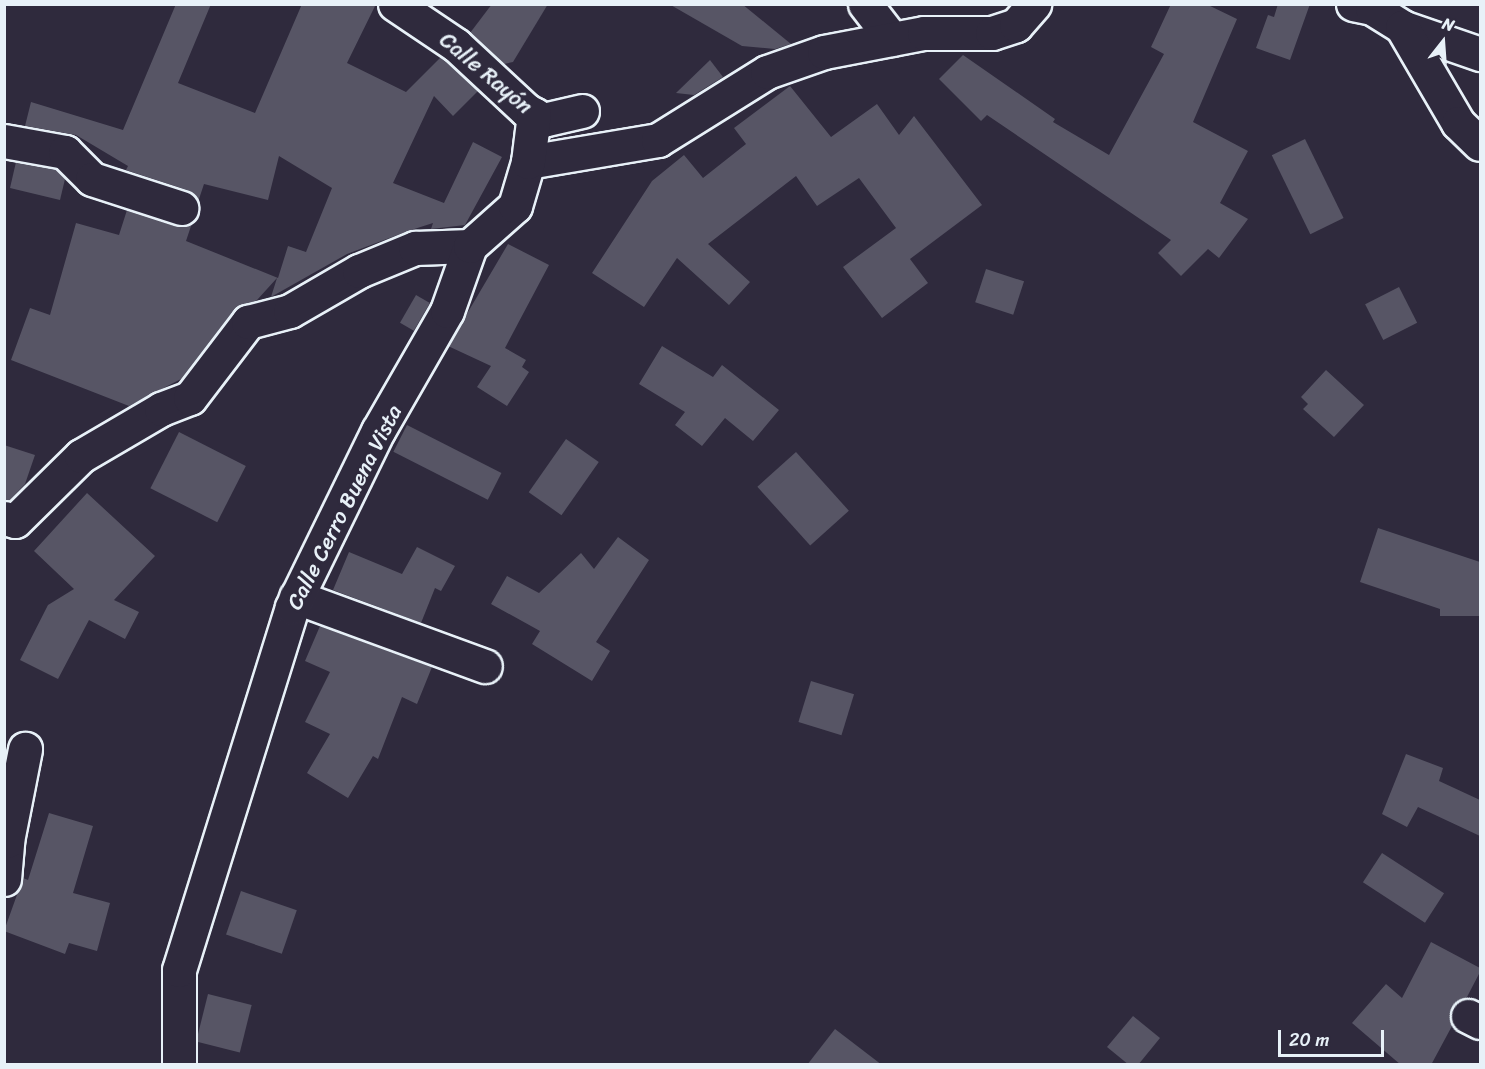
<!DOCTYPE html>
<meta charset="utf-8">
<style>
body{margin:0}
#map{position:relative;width:1485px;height:1069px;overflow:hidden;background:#2f2a3d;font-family:Sriracha,sans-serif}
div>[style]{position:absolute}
.building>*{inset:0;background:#575565;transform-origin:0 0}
.roads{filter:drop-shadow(2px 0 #e8f1f8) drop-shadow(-2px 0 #e8f1f8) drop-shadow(0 2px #e8f1f8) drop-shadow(0 -2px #e8f1f8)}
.street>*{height:33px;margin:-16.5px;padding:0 16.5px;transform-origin:16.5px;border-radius:16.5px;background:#2f2a3d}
span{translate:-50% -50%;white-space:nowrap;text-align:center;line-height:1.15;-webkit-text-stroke:5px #2f2a3d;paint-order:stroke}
.street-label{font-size:22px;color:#e8f1f8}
.frame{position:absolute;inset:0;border:6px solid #e8f1f8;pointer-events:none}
.north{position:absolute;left:1413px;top:12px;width:60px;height:60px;-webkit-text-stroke:4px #2f2a3d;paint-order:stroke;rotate:17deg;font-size:16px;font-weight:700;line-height:24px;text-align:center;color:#e8f1f8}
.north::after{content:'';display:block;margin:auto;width:21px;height:27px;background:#e8f1f8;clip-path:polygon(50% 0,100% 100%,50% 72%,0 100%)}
.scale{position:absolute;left:1278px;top:1030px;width:106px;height:27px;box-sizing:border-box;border:3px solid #e8f1f8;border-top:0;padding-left:8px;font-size:18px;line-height:21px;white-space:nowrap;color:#e8f1f8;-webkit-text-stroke:4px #2f2a3d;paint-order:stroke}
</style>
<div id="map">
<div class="building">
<div style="clip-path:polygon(176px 4px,211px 4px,178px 83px,255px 113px,302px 4px,376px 4px,347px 63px,406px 92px,441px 57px,478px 91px,453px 116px,434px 96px,393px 183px,444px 203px,473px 142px,502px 157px,465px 225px,431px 229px,433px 223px,408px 231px,347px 254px,271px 297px,277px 278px,257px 300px,233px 311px,181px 379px,129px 406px,11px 360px,30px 308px,50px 315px,76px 223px,119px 235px,127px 210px,175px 226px,192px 223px,186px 241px,278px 278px,288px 246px,306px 252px,332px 188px,279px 156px,268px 200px,204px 184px,198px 202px,187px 190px,126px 170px,128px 166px,76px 135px,25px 126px,31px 102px,123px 130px)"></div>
<div style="clip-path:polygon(492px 4px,548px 4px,513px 62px,504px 64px,470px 33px)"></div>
<div style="clip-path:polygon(669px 4px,742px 4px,791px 44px,775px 49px,742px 46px)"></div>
<div style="clip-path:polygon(1171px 4px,1206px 4px,1237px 19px,1193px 122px,1248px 151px,1220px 203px,1248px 219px,1219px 258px,1208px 249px,1181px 276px,1158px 253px,1171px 240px,987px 115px,981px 121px,939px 79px,963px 55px,1055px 119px,1053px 122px,1109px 155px,1164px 54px,1151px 47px)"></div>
<div style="clip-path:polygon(1278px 4px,1310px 4px,1290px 60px,1256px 48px,1268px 15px,1274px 17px)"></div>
<div style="clip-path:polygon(710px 60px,723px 77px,694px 95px,676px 93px)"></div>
<div style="clip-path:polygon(790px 86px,831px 137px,877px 104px,899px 135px,914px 116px,982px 205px,910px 259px,928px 283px,882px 318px,843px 267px,896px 228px,859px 178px,817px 206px,796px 176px,708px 244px,750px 282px,729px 305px,677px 258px,644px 307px,592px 273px,652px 181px,684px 155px,703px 178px,746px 144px,734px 128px)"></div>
<div style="left:1305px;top:139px;width:88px;height:37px;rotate:64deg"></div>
<div style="clip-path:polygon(16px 162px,56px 169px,65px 179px,60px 200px,10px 188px)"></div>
<div style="clip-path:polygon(508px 244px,549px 265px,505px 348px,526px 360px,522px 367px,529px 372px,507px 406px,477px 387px,491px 366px,448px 346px)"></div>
<div style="left:986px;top:269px;width:40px;height:35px;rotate:18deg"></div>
<div style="left:1399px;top:287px;width:40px;height:38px;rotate:63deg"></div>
<div style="left:416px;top:295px;width:16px;height:32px;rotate:30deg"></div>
<div style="clip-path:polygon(662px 346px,713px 377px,722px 365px,779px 410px,753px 441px,725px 418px,702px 446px,675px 425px,685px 412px,639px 384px)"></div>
<div style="clip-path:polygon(1326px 370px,1364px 405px,1334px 437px,1303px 409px,1308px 404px,1301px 397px)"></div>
<div style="left:407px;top:425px;width:106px;height:30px;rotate:27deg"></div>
<div style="left:179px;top:432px;width:75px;height:63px;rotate:27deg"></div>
<div style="left:566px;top:439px;width:40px;height:65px;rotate:35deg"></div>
<div style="clip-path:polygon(4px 445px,35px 455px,25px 484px,10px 500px,4px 500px)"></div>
<div style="left:796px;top:452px;width:79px;height:52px;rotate:48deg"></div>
<div style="clip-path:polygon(87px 493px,155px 556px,114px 600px,139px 612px,125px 639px,89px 620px,58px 679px,20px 660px,48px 605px,74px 589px,34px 551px)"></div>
<div style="clip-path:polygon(1378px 528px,1480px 562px,1480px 616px,1440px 616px,1440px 609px,1360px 582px)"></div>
<div style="clip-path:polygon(618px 537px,649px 560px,596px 642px,610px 651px,592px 681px,532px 644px,540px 631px,491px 604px,507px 576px,539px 593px,581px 553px,594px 569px)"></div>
<div style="clip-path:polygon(417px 547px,455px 566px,441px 591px,435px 588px,421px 623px,333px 590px,349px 552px,402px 574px)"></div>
<div style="clip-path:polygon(320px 626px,432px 667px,417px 704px,402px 697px,378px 759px,373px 756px,348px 798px,307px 773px,330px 734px,305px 722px,330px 672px,305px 661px)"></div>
<div style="left:811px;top:681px;width:45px;height:43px;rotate:17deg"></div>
<div style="clip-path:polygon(1406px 754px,1443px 768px,1439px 781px,1480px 800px,1480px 836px,1418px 807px,1407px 827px,1382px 814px)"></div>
<div style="clip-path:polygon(49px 813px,93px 826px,73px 893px,110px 903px,97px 951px,69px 943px,65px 954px,4px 931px,23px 878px,28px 880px)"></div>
<div style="left:1382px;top:853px;width:74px;height:35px;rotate:33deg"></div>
<div style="left:241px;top:891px;width:59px;height:46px;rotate:19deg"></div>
<div style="clip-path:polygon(1431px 942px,1480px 968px,1480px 972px,1467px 997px,1452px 1007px,1452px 1026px,1431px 1065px,1401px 1065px,1352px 1023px,1386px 984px,1402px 998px)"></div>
<div style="left:208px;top:994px;width:45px;height:49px;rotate:14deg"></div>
<div style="clip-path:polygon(1133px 1016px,1160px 1038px,1138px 1065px,1129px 1065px,1107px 1047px)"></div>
<div style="clip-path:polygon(835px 1029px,882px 1065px,807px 1065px)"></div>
</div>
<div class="roads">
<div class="street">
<div style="left:395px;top:4px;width:73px;rotate:33.9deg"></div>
<div style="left:456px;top:45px;width:96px;rotate:42.9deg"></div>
<div style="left:526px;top:110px;width:20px;rotate:30deg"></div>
<div style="left:543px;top:120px;width:40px;rotate:-13deg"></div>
<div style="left:865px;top:4px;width:44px;rotate:52.4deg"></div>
<div style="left:1353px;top:4px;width:19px;rotate:12deg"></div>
<div style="left:1372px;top:8px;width:36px;rotate:32deg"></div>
<div style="left:1402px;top:27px;width:83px;rotate:19.1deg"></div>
<div style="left:1402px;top:27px;width:111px;rotate:59.7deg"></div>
<div style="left:1458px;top:123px;width:30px;rotate:44deg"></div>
<div style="left:4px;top:141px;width:62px;rotate:10.2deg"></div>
<div style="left:65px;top:152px;width:38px;rotate:45deg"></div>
<div style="left:92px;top:179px;width:94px;rotate:18deg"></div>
<div style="left:528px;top:162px;width:132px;rotate:-9.6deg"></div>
<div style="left:658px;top:140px;width:128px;rotate:-32deg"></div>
<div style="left:767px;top:72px;width:60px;rotate:-19.3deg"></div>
<div style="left:824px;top:52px;width:102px;rotate:-10.8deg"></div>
<div style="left:924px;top:33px;width:68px"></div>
<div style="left:992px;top:33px;width:25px;rotate:-18deg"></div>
<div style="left:1016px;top:25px;width:28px;rotate:-49deg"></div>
<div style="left:4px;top:518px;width:11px;rotate:15deg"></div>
<div style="left:15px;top:521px;width:93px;rotate:-44.6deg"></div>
<div style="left:81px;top:456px;width:93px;rotate:-30.4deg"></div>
<div style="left:161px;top:409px;width:31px;rotate:-21deg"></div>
<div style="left:190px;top:398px;width:96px;rotate:-52.7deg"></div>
<div style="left:248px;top:322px;width:43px;rotate:-14.7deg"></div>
<div style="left:290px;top:311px;width:80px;rotate:-30.1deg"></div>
<div style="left:359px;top:271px;width:61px;rotate:-22.3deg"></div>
<div style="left:415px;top:248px;width:55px;rotate:-2.1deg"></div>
<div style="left:296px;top:597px;width:201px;rotate:20.1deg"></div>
<div style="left:4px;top:879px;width:38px;rotate:-85deg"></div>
<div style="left:7px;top:841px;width:94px;rotate:-78.9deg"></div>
<div style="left:1468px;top:1016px;width:13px;rotate:27deg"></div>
<div style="left:179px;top:1064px;width:94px;rotate:-90deg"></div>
<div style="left:179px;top:970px;width:380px;rotate:-72.7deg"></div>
<div style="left:292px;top:607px;width:196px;rotate:-64deg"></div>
<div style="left:378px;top:431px;width:138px;rotate:-60.1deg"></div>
<div style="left:447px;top:311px;width:69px;rotate:-70.5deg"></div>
<div style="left:470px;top:246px;width:60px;rotate:-41.6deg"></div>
<div style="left:515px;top:206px;width:46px;rotate:-73.5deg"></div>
<div style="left:528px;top:162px;width:48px;rotate:-82.9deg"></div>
</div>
</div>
<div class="street-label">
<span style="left:486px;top:73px;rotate:40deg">Calle Rayón</span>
<span style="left:344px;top:507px;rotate:-63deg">Calle Cerro Buena Vista</span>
</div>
<div class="frame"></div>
<div class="north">N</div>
<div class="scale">20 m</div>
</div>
